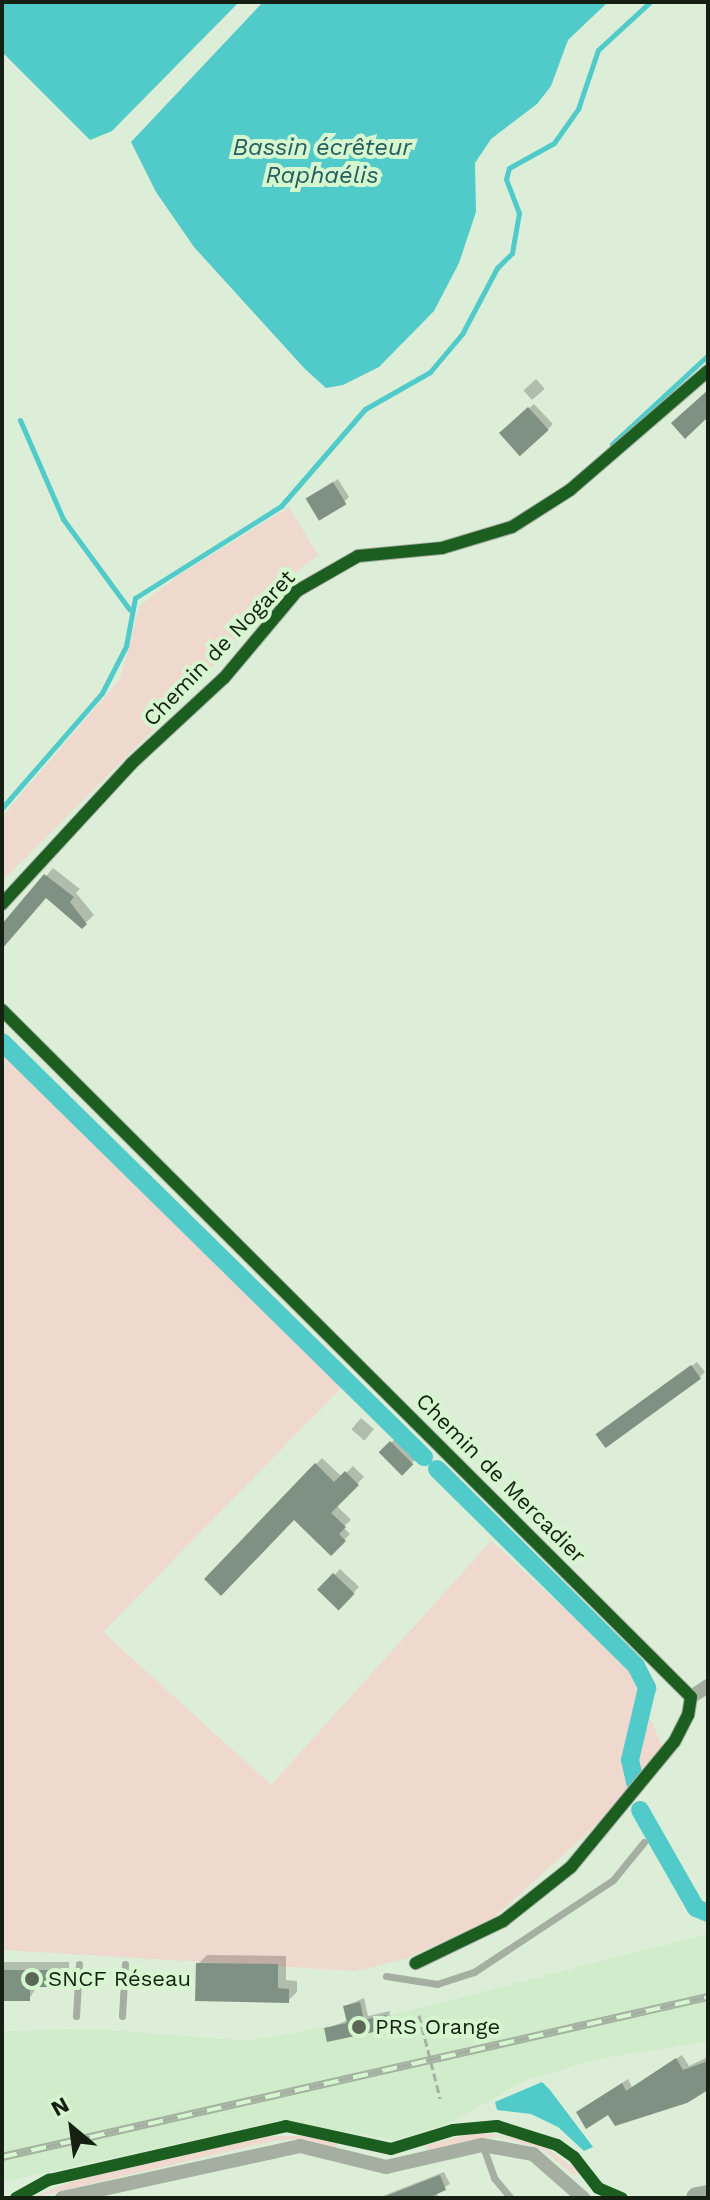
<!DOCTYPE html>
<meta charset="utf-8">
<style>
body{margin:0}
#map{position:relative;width:710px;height:2200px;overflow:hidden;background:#dcedd8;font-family:"Work Sans",sans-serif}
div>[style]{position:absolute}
.built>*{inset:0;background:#d0ecca}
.green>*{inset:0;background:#efd8ce}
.water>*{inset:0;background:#51cbca}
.shadow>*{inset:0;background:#0003;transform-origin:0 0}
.stream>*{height:5px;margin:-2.5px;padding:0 2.5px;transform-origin:2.5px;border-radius:2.5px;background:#51cbca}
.canal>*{height:18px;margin:-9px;padding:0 9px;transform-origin:9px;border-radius:9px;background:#51cbca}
.building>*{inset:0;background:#7f9182;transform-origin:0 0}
.path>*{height:3px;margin-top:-1.5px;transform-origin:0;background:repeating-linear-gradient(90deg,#a5afa2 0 8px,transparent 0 12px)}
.lane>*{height:7px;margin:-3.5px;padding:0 3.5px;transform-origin:3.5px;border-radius:3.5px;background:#a4aea1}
.street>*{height:14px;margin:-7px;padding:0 7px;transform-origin:7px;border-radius:7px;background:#a4aea1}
.secondary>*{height:22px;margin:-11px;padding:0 11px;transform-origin:11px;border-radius:11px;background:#a0ad9d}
.rail>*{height:8px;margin-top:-4px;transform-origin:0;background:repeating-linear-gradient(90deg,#d6f6cf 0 15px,#a4b1a1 0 30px);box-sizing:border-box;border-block:2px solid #a4b1a1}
.cycleway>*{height:12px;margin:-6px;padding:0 6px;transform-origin:6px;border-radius:6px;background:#1b5e20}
.dots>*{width:22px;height:22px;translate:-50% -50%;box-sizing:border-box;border:4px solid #d6f6cf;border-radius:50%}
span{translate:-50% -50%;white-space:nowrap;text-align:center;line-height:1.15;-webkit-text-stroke:8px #d6f6cf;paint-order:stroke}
.street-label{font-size:22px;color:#152012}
.poi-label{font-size:22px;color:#152012}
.left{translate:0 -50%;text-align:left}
.water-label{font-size:24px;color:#235e61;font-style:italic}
.frame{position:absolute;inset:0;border:4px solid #152012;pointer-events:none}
.north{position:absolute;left:32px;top:2088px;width:80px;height:80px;-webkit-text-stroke:6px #d6f6cf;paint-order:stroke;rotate:331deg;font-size:22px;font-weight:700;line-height:32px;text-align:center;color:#152012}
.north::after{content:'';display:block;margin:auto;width:28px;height:36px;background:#152012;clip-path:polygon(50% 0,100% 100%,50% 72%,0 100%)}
</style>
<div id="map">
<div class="built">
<div style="clip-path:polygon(708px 1934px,708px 2041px,597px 2059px,524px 2081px,448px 2124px,394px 2140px,277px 2121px,2px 2182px,2px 2031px,94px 2029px,250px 2041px,403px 2012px)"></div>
</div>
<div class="green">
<div style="clip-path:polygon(289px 507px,318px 555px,297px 571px,177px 706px,2px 881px,2px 817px,120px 679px,140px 606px,179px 575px)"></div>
<div style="clip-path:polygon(2px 1053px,344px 1385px,103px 1632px,271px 1785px,491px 1541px,627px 1666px,663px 1748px,593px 1828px,493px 1918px,407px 1958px,355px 1971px,2px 1950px)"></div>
<div style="clip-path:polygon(478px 2132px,538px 2142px,580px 2172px,575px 2176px,542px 2149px,499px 2136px,427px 2150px,426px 2145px)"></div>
<div style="clip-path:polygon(268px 2136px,310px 2136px,338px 2143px,335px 2148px,301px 2139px,272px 2141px,31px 2198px,76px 2180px)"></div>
</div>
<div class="water">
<div style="clip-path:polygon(2px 2px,239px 2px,112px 131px,90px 140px,2px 52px)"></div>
<div style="clip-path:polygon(263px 2px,608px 2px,568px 40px,551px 86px,537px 104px,491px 139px,475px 163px,476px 212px,459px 263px,434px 311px,379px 367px,343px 385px,326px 388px,305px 369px,194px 247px,156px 192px,131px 142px)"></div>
<div style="clip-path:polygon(542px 2082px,550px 2090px,593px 2147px,584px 2151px,558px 2127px,531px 2114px,497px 2110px,495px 2102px)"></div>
</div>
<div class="shadow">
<div style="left:536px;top:379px;width:13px;height:17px;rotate:48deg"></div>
<div style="clip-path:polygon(534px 404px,553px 424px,548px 429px,501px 433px)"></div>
<div style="clip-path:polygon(338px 479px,349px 497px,344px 502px,308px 499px)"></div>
<div style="clip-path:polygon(53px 868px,80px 889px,76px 893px,94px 915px,82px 926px,47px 895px,2px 948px,2px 927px)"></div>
<div style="clip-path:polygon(697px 1362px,705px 1372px,700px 1377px,608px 1446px,605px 1431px)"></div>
<div style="left:361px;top:1418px;width:17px;height:15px;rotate:40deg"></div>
<div style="left:397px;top:1437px;width:29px;height:22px;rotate:46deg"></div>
<div style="clip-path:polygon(322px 1458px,342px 1477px,353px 1466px,364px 1477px,336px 1505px,351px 1520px,343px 1527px,350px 1534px,331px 1553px,294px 1518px,207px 1579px)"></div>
<div style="left:340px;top:1569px;width:26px;height:30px;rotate:43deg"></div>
<div style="clip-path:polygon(207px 1955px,286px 1956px,286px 1980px,297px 1981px,297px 1992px,288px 2001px,198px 1964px)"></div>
<div style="clip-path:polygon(2px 1962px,69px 1962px,69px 1976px,60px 1985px,38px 1985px,29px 1999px,2px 1999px)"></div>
<div style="clip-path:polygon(364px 1998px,368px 2016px,390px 2011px,387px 2027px,326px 2029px,348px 2020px,345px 2006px)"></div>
<div style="clip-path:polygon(682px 2055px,689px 2066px,708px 2057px,708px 2087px,609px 2112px,578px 2112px,628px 2079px,632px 2087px)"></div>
<div style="clip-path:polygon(444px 2172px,450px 2184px,436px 2192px,439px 2198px,380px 2197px)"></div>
</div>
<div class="stream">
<div style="left:20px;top:420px;width:108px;rotate:66.5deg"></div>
<div style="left:63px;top:519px;width:112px;rotate:53.7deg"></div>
<div style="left:612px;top:444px;width:131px;rotate:-42.8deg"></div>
<div style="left:2px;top:808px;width:152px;rotate:-49deg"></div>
<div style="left:102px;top:693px;width:53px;rotate:-62.9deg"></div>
<div style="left:126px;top:646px;width:49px;rotate:-79.4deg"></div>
<div style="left:135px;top:598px;width:173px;rotate:-32.2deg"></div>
<div style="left:281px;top:506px;width:128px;rotate:-49.1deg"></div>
<div style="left:365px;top:409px;width:75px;rotate:-29.6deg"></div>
<div style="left:430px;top:372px;width:50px;rotate:-49.9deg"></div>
<div style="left:462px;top:334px;width:75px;rotate:-62.1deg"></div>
<div style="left:497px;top:268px;width:21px;rotate:-45deg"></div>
<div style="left:512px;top:253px;width:41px;rotate:-80.1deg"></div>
<div style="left:519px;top:213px;width:36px;rotate:-111deg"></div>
<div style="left:506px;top:179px;width:11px;rotate:-75deg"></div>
<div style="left:509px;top:168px;width:51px;rotate:-29.1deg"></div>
<div style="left:554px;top:143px;width:42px;rotate:-54.8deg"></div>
<div style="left:578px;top:109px;width:62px;rotate:-71.3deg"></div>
<div style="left:598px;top:50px;width:71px;rotate:-42.7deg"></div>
</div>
<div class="canal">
<div style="left:2px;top:1042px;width:592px;rotate:44.52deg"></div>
<div style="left:437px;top:1469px;width:280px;rotate:44.7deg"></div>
<div style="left:636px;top:1666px;width:25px;rotate:63deg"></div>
<div style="left:647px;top:1688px;width:74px;rotate:103.3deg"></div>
<div style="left:630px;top:1760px;width:23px;rotate:77deg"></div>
<div style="left:640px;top:1810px;width:113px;rotate:60.3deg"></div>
<div style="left:696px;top:1908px;width:13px;rotate:23deg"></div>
</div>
<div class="building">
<div style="clip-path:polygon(708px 390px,708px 417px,685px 439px,671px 423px)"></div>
<div style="left:528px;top:407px;width:31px;height:39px;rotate:48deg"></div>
<div style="left:333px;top:482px;width:26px;height:32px;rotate:59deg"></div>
<div style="clip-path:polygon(44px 874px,74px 897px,70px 902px,87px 924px,82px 929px,46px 898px,2px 949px,2px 924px)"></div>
<div style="left:691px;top:1365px;width:17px;height:118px;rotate:54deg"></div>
<div style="left:390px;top:1441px;width:33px;height:16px;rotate:45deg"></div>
<div style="clip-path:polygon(315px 1463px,334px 1482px,345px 1471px,359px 1485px,331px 1513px,346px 1527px,339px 1534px,346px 1541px,331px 1556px,294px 1520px,221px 1596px,204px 1579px)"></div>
<div style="left:333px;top:1573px;width:30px;height:23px;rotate:44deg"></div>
<div style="clip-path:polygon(196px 1963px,278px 1964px,278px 1988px,289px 1989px,289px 2003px,195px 2001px)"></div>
<div style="clip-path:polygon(2px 1970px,61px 1970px,61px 1987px,30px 1987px,30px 2001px,2px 2001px)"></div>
<div style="clip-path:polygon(360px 2002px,364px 2020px,386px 2015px,388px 2029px,327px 2042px,324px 2028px,347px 2023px,343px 2006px)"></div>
<div style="clip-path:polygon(676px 2058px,683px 2070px,708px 2061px,708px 2090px,687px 2103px,615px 2126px,608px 2115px,586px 2129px,576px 2112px,622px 2083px,626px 2091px)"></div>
<div style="clip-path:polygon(440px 2175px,446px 2190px,428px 2198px,381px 2198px)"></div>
</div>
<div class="path">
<div style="left:419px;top:2015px;width:86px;rotate:75.8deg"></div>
</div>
<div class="lane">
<div style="left:386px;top:1976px;width:52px;rotate:8.9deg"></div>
<div style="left:437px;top:1984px;width:39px;rotate:-18deg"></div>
<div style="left:474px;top:1972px;width:167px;rotate:-33.5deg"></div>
<div style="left:613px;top:1880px;width:49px;rotate:-50.8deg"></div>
<div style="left:76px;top:2016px;width:52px;rotate:-86.7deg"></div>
<div style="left:122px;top:2016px;width:52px;rotate:-86.7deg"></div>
<div style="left:483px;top:2147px;width:33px;rotate:70deg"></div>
<div style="left:494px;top:2178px;width:26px;rotate:50deg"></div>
</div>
<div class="street">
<div style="left:2px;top:904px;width:190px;rotate:-47.3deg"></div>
<div style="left:131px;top:764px;width:127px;rotate:-42.8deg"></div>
<div style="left:224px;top:678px;width:114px;rotate:-50deg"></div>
<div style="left:297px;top:591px;width:70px;rotate:-29.8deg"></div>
<div style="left:358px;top:556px;width:84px;rotate:-5.4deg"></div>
<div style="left:442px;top:548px;width:73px;rotate:-16.7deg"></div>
<div style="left:512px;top:527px;width:69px;rotate:-32.5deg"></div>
<div style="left:570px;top:490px;width:182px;rotate:-40.8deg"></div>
<div style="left:2px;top:1010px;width:973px;rotate:44.92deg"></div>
<div style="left:691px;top:1697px;width:18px;rotate:99deg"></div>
<div style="left:688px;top:1715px;width:30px;rotate:117deg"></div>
<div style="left:674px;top:1742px;width:162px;rotate:129.5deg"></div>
<div style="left:571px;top:1867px;width:87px;rotate:141.5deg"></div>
<div style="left:503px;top:1921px;width:97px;rotate:154.2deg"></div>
<div style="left:691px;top:1697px;width:20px;rotate:-33deg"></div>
<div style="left:62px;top:2198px;width:244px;rotate:-12.3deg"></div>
<div style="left:300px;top:2146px;width:89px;rotate:13.7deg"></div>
<div style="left:386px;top:2167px;width:98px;rotate:-12.9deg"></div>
<div style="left:482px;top:2145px;width:52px;rotate:10deg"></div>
<div style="left:533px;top:2154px;width:67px;rotate:41.3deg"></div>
</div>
<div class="secondary">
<div style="left:697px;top:2198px;width:11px;rotate:-10deg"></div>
</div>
<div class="rail">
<div style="left:2px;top:2157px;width:724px;rotate:-12.77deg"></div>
</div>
<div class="cycleway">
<div style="left:2px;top:904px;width:190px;rotate:-47.3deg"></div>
<div style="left:131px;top:764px;width:127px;rotate:-42.8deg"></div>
<div style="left:224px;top:678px;width:114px;rotate:-50deg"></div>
<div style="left:297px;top:591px;width:70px;rotate:-29.8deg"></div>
<div style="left:358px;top:556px;width:84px;rotate:-5.4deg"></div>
<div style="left:442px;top:548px;width:73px;rotate:-16.7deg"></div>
<div style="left:512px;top:527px;width:69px;rotate:-32.5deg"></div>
<div style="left:570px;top:490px;width:182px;rotate:-40.8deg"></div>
<div style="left:2px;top:1010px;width:973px;rotate:44.92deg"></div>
<div style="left:691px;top:1697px;width:18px;rotate:99deg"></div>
<div style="left:688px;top:1715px;width:30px;rotate:117deg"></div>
<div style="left:674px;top:1742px;width:162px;rotate:129.5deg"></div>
<div style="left:571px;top:1867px;width:87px;rotate:141.5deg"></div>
<div style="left:503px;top:1921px;width:97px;rotate:154.2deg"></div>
<div style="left:16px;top:2198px;width:38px;rotate:-29deg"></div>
<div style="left:49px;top:2180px;width:243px;rotate:-12.8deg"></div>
<div style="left:286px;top:2126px;width:107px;rotate:12.4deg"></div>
<div style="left:391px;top:2149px;width:65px;rotate:-17deg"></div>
<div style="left:453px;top:2130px;width:44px;rotate:-5.2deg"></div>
<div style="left:497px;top:2126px;width:63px;rotate:17.6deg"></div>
<div style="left:557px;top:2145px;width:21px;rotate:35deg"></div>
<div style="left:574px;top:2157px;width:39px;rotate:52deg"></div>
<div style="left:598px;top:2188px;width:26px;rotate:23deg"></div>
</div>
<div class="dots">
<div style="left:32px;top:1979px;background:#5b6857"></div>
<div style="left:359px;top:2027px;background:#5b6857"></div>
</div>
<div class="street-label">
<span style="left:219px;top:648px;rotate:-46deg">Chemin de Nogaret</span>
<span style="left:501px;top:1478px;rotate:45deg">Chemin de Mercadier</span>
</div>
<div class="poi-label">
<span class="left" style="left:48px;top:1979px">SNCF Réseau</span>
<span class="left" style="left:375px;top:2027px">PRS Orange</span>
</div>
<div class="water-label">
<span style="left:322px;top:162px">Bassin écrêteur<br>Raphaélis</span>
</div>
<div class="frame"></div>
<div class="north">N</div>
</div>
